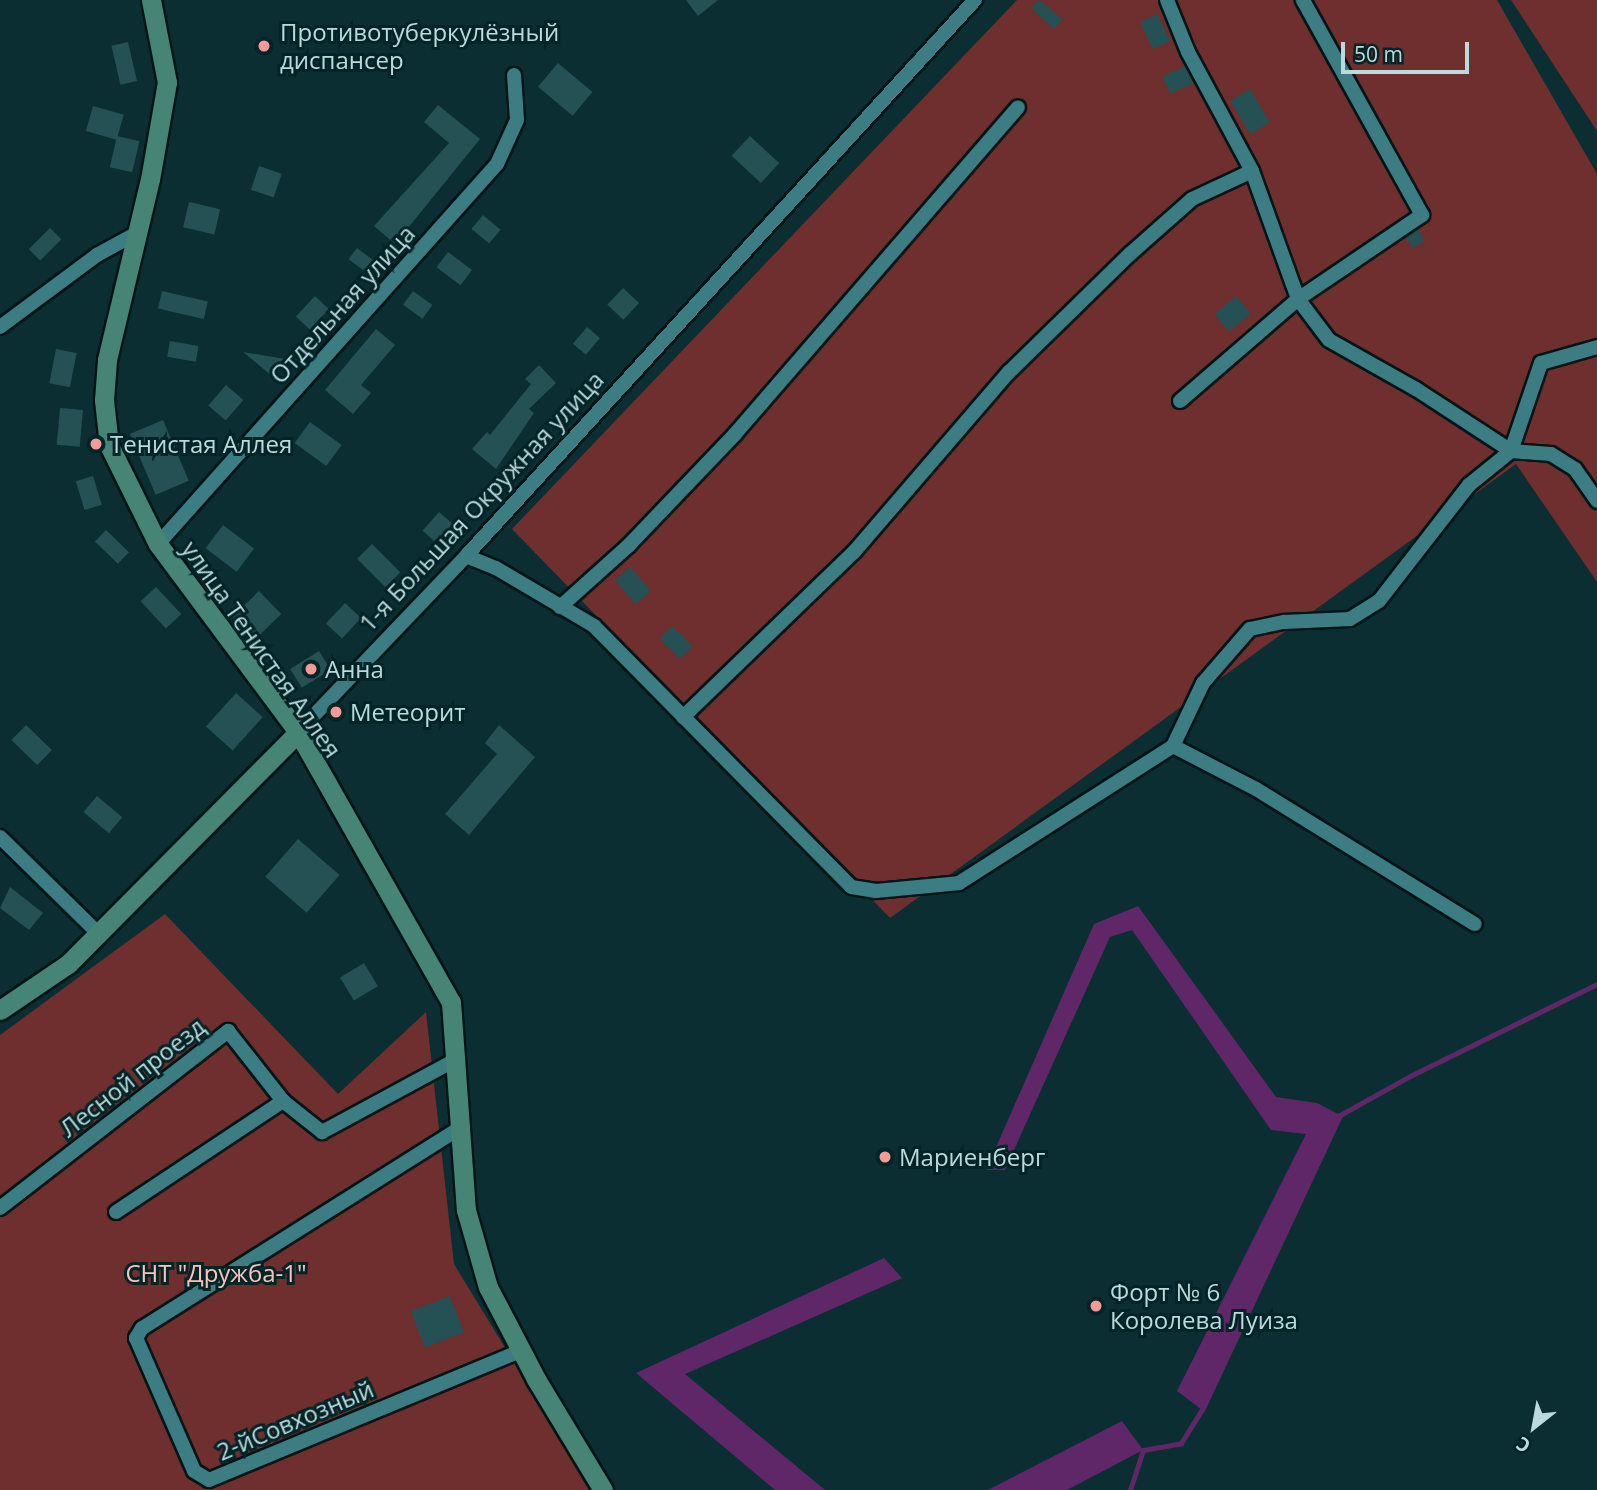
<!DOCTYPE html>
<meta charset="utf-8">
<style>
body{margin:0}
#map{position:relative;width:1597px;height:1490px;overflow:hidden;background:#0a2e31;font-family:"Open Sans",sans-serif}
div>[style]{position:absolute}
.green>*{inset:0;background:#6e2f2e}
.water>*{inset:0;background:#5f2767}
.stream>*{height:5px;margin:-2.5px;padding:0 2.5px;transform-origin:2.5px;border-radius:2.5px;background:#5f2767}
.building>*{inset:0;background:#255154;transform-origin:0 0}
.roads{filter:drop-shadow(2px 0 #021516) drop-shadow(-2px 0 #021516) drop-shadow(0 2px #021516) drop-shadow(0 -2px #021516)}
.street>*{height:14px;margin:-7px;padding:0 7px;transform-origin:7px;border-radius:7px;background:#3c7d83}
.secondary>*{height:19px;margin:-9.5px;padding:0 9.5px;transform-origin:9.5px;border-radius:9.5px;background:#468576}
.dots>*{width:19px;height:19px;translate:-50% -50%;box-sizing:border-box;border:4px solid #012427;border-radius:50%}
span{translate:-50% -50%;white-space:nowrap;text-align:center;line-height:1.15;-webkit-text-stroke:6px #012427;paint-order:stroke}
.poi-label{font-size:24px;color:#bbdadd}
.left{translate:0 -50%;text-align:left}
.street-label{font-size:24px;color:#bbdadd}
.park-label{font-size:24px;color:#f8c4c0}
.north{position:absolute;left:1499px;top:1392px;width:70px;height:70px;-webkit-text-stroke:5px #012427;paint-order:stroke;rotate:211deg;font-size:19px;font-weight:700;line-height:28px;text-align:center;color:#bbdadd}
.north::after{content:'';display:block;margin:auto;width:24px;height:32px;background:#bbdadd;clip-path:polygon(50% 0,100% 100%,50% 72%,0 100%)}
.scale{position:absolute;left:1341px;top:42px;width:128px;height:32px;box-sizing:border-box;border:4px solid #bbdadd;border-top:0;padding-left:9px;font-size:21px;line-height:24px;white-space:nowrap;color:#bbdadd;-webkit-text-stroke:5px #012427;paint-order:stroke}
</style>
<div id="map">
<div class="green">
<div style="clip-path:polygon(1017px 0,1497px 0,1597px 174px,1597px 582px,1516px 464px,890px 918px,512px 529px)"></div>
<div style="clip-path:polygon(1511px 0,1597px 0,1597px 131px)"></div>
<div style="clip-path:polygon(165px 914px,338px 1094px,426px 1012px,454px 1264px,592px 1490px,0 1490px,0 1035px)"></div>
</div>
<div class="water">
<div style="clip-path:polygon(1138px 906px,1276px 1097px,1317px 1103px,1340px 1115px,1202px 1410px,1177px 1391px,1306px 1134px,1271px 1130px,1132px 930px,1110px 937px,1005px 1170px,986px 1170px,1094px 924px)"></div>
<div style="clip-path:polygon(884px 1258px,902px 1278px,685px 1374px,825px 1490px,775px 1490px,636px 1373px)"></div>
<div style="clip-path:polygon(1122px 1421px,1143px 1450px,1067px 1490px,988px 1490px)"></div>
</div>
<div class="stream">
<div style="left:1130px;top:1490px;width:42px;rotate:-72deg"></div>
<div style="left:1143px;top:1450px;width:39px;rotate:-10deg"></div>
<div style="left:1181px;top:1443px;width:39px;rotate:-58deg"></div>
<div style="left:1202px;top:1410px;width:326px;rotate:-64.9deg"></div>
<div style="left:1340px;top:1115px;width:82px;rotate:-29.1deg"></div>
<div style="left:1412px;top:1075px;width:206px;rotate:-26.2deg"></div>
</div>
<div class="building">
<div style="clip-path:polygon(686px 0,718px 0,698px 16px)"></div>
<div style="clip-path:polygon(1039px 0,1063px 19px,1054px 29px,1031px 8px)"></div>
<div style="left:1157px;top:14px;width:30px;height:19px;rotate:64deg"></div>
<div style="left:128px;top:42px;width:40px;height:17px;rotate:77deg"></div>
<div style="left:558px;top:63px;width:45px;height:31px;rotate:40deg"></div>
<div style="left:1185px;top:66px;width:19px;height:25px;rotate:65deg"></div>
<div style="left:1250px;top:89px;width:39px;height:23px;rotate:59deg"></div>
<div style="clip-path:polygon(438px 105px,480px 139px,395px 244px,374px 226px,449px 143px,424px 122px)"></div>
<div style="left:93px;top:106px;width:32px;height:26px;rotate:16deg"></div>
<div style="left:117px;top:136px;width:23px;height:32px;rotate:13deg"></div>
<div style="left:750px;top:136px;width:40px;height:27px;rotate:43deg"></div>
<div style="left:259px;top:166px;width:24px;height:25px;rotate:19deg"></div>
<div style="left:189px;top:202px;width:32px;height:26px;rotate:13deg"></div>
<div style="left:483px;top:215px;width:23px;height:18px;rotate:40deg"></div>
<div style="left:50px;top:228px;width:16px;height:30px;rotate:45deg"></div>
<div style="left:1418px;top:230px;width:13px;height:14px;rotate:61deg"></div>
<div style="left:357px;top:248px;width:21px;height:14px;rotate:37deg"></div>
<div style="left:448px;top:252px;width:30px;height:19px;rotate:37deg"></div>
<div style="left:623px;top:288px;width:22px;height:23px;rotate:43deg"></div>
<div style="left:162px;top:291px;width:47px;height:18px;rotate:13deg"></div>
<div style="left:413px;top:291px;width:24px;height:17px;rotate:36deg"></div>
<div style="left:315px;top:296px;width:19px;height:28px;rotate:43deg"></div>
<div style="left:1236px;top:296px;width:23px;height:28px;rotate:50deg"></div>
<div style="left:587px;top:327px;width:17px;height:22px;rotate:40deg"></div>
<div style="clip-path:polygon(376px 329px,395px 345px,361px 385px,371px 393px,353px 414px,325px 390px)"></div>
<div style="left:170px;top:341px;width:29px;height:16px;rotate:10deg"></div>
<div style="left:56px;top:349px;width:21px;height:35px;rotate:11deg"></div>
<div style="clip-path:polygon(243px 352px,285px 359px,272px 376px)"></div>
<div style="clip-path:polygon(539px 365px,556px 383px,529px 409px,534px 413px,496px 469px,472px 449px,487px 432px,490px 435px,531px 384px,525px 379px)"></div>
<div style="left:226px;top:385px;width:23px;height:27px;rotate:41deg"></div>
<div style="left:60px;top:408px;width:23px;height:37px;rotate:5deg"></div>
<div style="left:163px;top:420px;width:66px;height:36px;rotate:67deg"></div>
<div style="left:310px;top:422px;width:39px;height:26px;rotate:36deg"></div>
<div style="left:93px;top:476px;width:30px;height:18px;rotate:73deg"></div>
<div style="left:439px;top:512px;width:18px;height:25px;rotate:41deg"></div>
<div style="left:223px;top:525px;width:39px;height:29px;rotate:37deg"></div>
<div style="left:106px;top:530px;width:32px;height:16px;rotate:44deg"></div>
<div style="left:372px;top:544px;width:40px;height:21px;rotate:45deg"></div>
<div style="left:630px;top:567px;width:32px;height:20px;rotate:49deg"></div>
<div style="left:156px;top:587px;width:37px;height:21px;rotate:47deg"></div>
<div style="left:259px;top:591px;width:32px;height:37px;rotate:46deg"></div>
<div style="left:345px;top:603px;width:22px;height:28px;rotate:43deg"></div>
<div style="left:672px;top:626px;width:29px;height:18px;rotate:44deg"></div>
<div style="left:319px;top:651px;width:22px;height:34px;rotate:58deg"></div>
<div style="left:236px;top:693px;width:36px;height:45px;rotate:42deg"></div>
<div style="left:26px;top:725px;width:36px;height:21px;rotate:44deg"></div>
<div style="clip-path:polygon(499px 725px,535px 757px,469px 835px,445px 814px,497px 754px,485px 743px)"></div>
<div style="left:97px;top:796px;width:33px;height:21px;rotate:40deg"></div>
<div style="left:298px;top:839px;width:55px;height:50px;rotate:41deg"></div>
<div style="clip-path:polygon(10px 887px,43px 913px,29px 930px,0 908px)"></div>
<div style="left:364px;top:963px;width:27px;height:28px;rotate:59deg"></div>
<div style="left:450px;top:1296px;width:39px;height:42px;rotate:69deg"></div>
</div>
<div class="roads">
<div class="street">
<div style="left:1167px;top:0;width:56px;rotate:68deg"></div>
<div style="left:1188px;top:52px;width:135px;rotate:61.7deg"></div>
<div style="left:1252px;top:171px;width:136px;rotate:70.2deg"></div>
<div style="left:1298px;top:299px;width:51px;rotate:52.9deg"></div>
<div style="left:1329px;top:340px;width:100px;rotate:29.4deg"></div>
<div style="left:1416px;top:389px;width:113px;rotate:33.1deg"></div>
<div style="left:1511px;top:451px;width:40px;rotate:4.3deg"></div>
<div style="left:1551px;top:454px;width:28px;rotate:32deg"></div>
<div style="left:1575px;top:469px;width:39px;rotate:55deg"></div>
<div style="left:0;top:327px;width:121px;rotate:-36.6deg"></div>
<div style="left:97px;top:255px;width:48px;rotate:-28.7deg"></div>
<div style="left:1180px;top:401px;width:156px;rotate:-40.8deg"></div>
<div style="left:1298px;top:299px;width:150px;rotate:-34.1deg"></div>
<div style="left:1422px;top:215px;width:246px;rotate:-119deg"></div>
<div style="left:158px;top:544px;width:509px;rotate:-48.26deg"></div>
<div style="left:497px;top:164px;width:48px;rotate:-65.6deg"></div>
<div style="left:517px;top:120px;width:45px;rotate:-93.8deg"></div>
<div style="left:466px;top:556px;width:32px;rotate:22deg"></div>
<div style="left:496px;top:568px;width:114px;rotate:30.6deg"></div>
<div style="left:594px;top:626px;width:366px;rotate:45.4deg"></div>
<div style="left:851px;top:887px;width:24px;rotate:9deg"></div>
<div style="left:875px;top:891px;width:84px;rotate:-5.4deg"></div>
<div style="left:959px;top:883px;width:254px;rotate:-32.6deg"></div>
<div style="left:1173px;top:746px;width:93px;rotate:27.4deg"></div>
<div style="left:1256px;top:789px;width:257px;rotate:31.7deg"></div>
<div style="left:560px;top:607px;width:93px;rotate:-41.9deg"></div>
<div style="left:629px;top:545px;width:153px;rotate:-46.3deg"></div>
<div style="left:735px;top:434px;width:432px;rotate:-49.1deg"></div>
<div style="left:683px;top:717px;width:238px;rotate:-44deg"></div>
<div style="left:854px;top:552px;width:238px;rotate:-49.3deg"></div>
<div style="left:1009px;top:372px;width:169px;rotate:-44.3deg"></div>
<div style="left:1130px;top:254px;width:83px;rotate:-41.6deg"></div>
<div style="left:1192px;top:199px;width:66px;rotate:-25deg"></div>
<div style="left:298px;top:732px;width:243px;rotate:-46.3deg"></div>
<div style="left:466px;top:556px;width:754px;rotate:-47.53deg"></div>
<div style="left:1173px;top:746px;width:70px;rotate:-64.5deg"></div>
<div style="left:1203px;top:683px;width:72px;rotate:-49deg"></div>
<div style="left:1250px;top:629px;width:35px;rotate:-12deg"></div>
<div style="left:1284px;top:622px;width:66px;rotate:-2.6deg"></div>
<div style="left:1350px;top:619px;width:34px;rotate:-32deg"></div>
<div style="left:1379px;top:601px;width:147px;rotate:-52.2deg"></div>
<div style="left:1469px;top:485px;width:54px;rotate:-39deg"></div>
<div style="left:1511px;top:451px;width:93px;rotate:-71.2deg"></div>
<div style="left:1541px;top:363px;width:58px;rotate:-15.9deg"></div>
<div style="left:0;top:837px;width:139px;rotate:44.4deg"></div>
<div style="left:460px;top:1128px;width:376px;rotate:147.8deg"></div>
<div style="left:142px;top:1328px;width:12px;rotate:121deg"></div>
<div style="left:136px;top:1338px;width:145px;rotate:66.4deg"></div>
<div style="left:194px;top:1471px;width:17px;rotate:31deg"></div>
<div style="left:209px;top:1480px;width:338px;rotate:-22.5deg"></div>
<div style="left:0;top:1208px;width:289px;rotate:-37.8deg"></div>
<div style="left:228px;top:1031px;width:89px;rotate:51.8deg"></div>
<div style="left:283px;top:1101px;width:50px;rotate:38.5deg"></div>
<div style="left:322px;top:1132px;width:151px;rotate:-28.4deg"></div>
<div style="left:116px;top:1212px;width:201px;rotate:-33.6deg"></div>
</div>
<div class="secondary">
<div style="left:151px;top:0;width:84px;rotate:79deg"></div>
<div style="left:167px;top:82px;width:98px;rotate:99.9deg"></div>
<div style="left:150px;top:179px;width:186px;rotate:103.4deg"></div>
<div style="left:107px;top:360px;width:40px;rotate:94.3deg"></div>
<div style="left:104px;top:400px;width:45px;rotate:83.7deg"></div>
<div style="left:109px;top:445px;width:110px;rotate:63.7deg"></div>
<div style="left:158px;top:544px;width:234px;rotate:53.3deg"></div>
<div style="left:298px;top:732px;width:310px;rotate:60.5deg"></div>
<div style="left:451px;top:1002px;width:209px;rotate:85.9deg"></div>
<div style="left:466px;top:1210px;width:80px;rotate:74.1deg"></div>
<div style="left:488px;top:1287px;width:104px;rotate:62.4deg"></div>
<div style="left:536px;top:1379px;width:130px;rotate:58.9deg"></div>
<div style="left:0;top:1010px;width:82px;rotate:-34.1deg"></div>
<div style="left:68px;top:964px;width:327px;rotate:-45.2deg"></div>
</div>
</div>
<div class="dots">
<div style="left:264px;top:46px;background:#f59b97"></div>
<div style="left:96px;top:444px;background:#f59b97"></div>
<div style="left:311px;top:669px;background:#f59b97"></div>
<div style="left:336px;top:712px;background:#f59b97"></div>
<div style="left:885px;top:1157px;background:#f59b97"></div>
<div style="left:1096px;top:1306px;background:#f59b97"></div>
</div>
<div class="poi-label">
<span class="left" style="left:280px;top:46px">Противотуберкулёзный<br>диспансер</span>
<span class="left" style="left:110px;top:444px">Тенистая Аллея</span>
<span class="left" style="left:325px;top:669px">Анна</span>
<span class="left" style="left:350px;top:712px">Метеорит</span>
<span class="left" style="left:899px;top:1157px">Мариенберг</span>
<span class="left" style="left:1110px;top:1306px">Форт № 6<br>Королева Луиза</span>
</div>
<div class="street-label">
<span style="left:342px;top:304px;rotate:-48deg">Отдельная улица</span>
<span style="left:481px;top:501px;rotate:-47deg">1-я Большая Окружная улица</span>
<span style="left:262px;top:649px;rotate:55deg">улица Тенистая Аллея</span>
<span style="left:132px;top:1077px;rotate:-38deg">Лесной проезд</span>
<span style="left:295px;top:1420px;rotate:-23deg">2-йСовхозный</span>
</div>
<div class="park-label">
<span style="left:216px;top:1273px">СНТ "Дружба-1"</span>
</div>
<div class="north">С</div>
<div class="scale">50 m</div>
</div>
